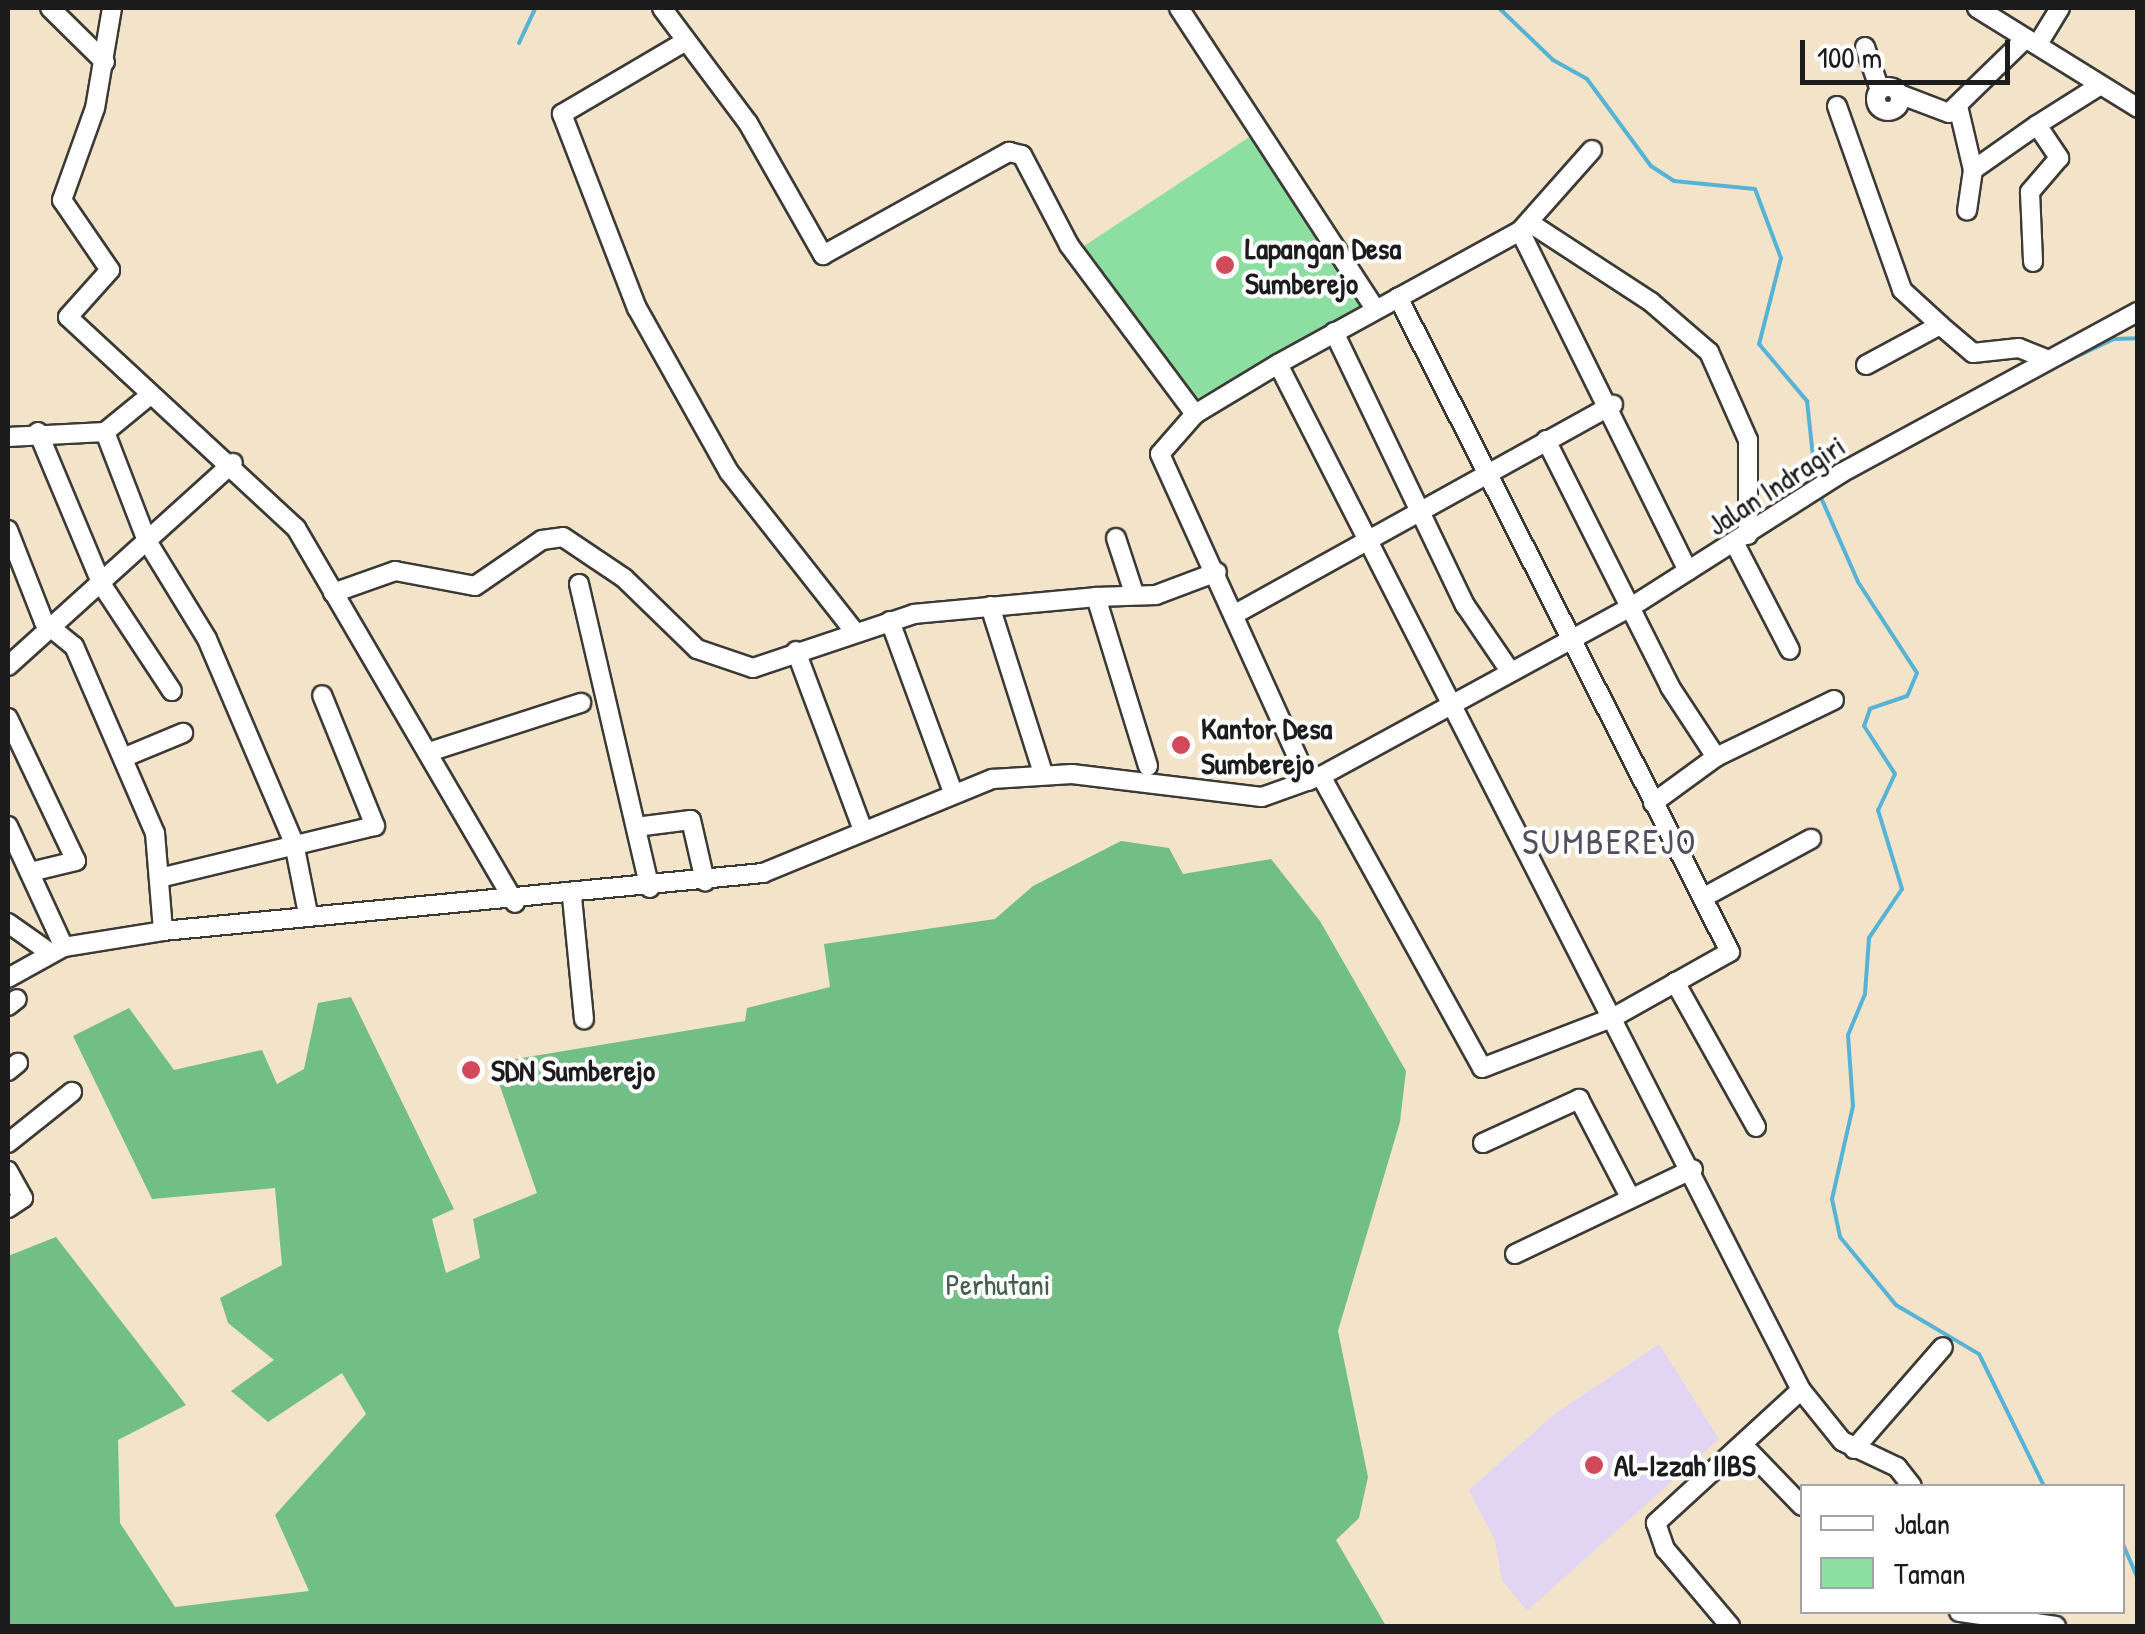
<!DOCTYPE html>
<style>
body{margin:0}
#map{position:relative;width:2145px;height:1634px;overflow:hidden;background:#f3e4c9;font-family:"Patrick Hand",sans-serif}
div>[style]{position:absolute}
.built>*{inset:0;background:#e2d4f3}
.green>*{inset:0;background:#8cdfa1}
.forest>*{inset:0;background:#71be87}
.stream>*{height:4px;margin:-2px;padding:0 2px;transform-origin:2px;border-radius:2px;background:#57b3d5}
.roads{filter:drop-shadow(2px 0 #3c3a36) drop-shadow(-2px 0 #3c3a36) drop-shadow(0 2px #3c3a36) drop-shadow(0 -2px #3c3a36)}
.minor>*{height:18px;margin:-9px;padding:0 9px;transform-origin:9px;border-radius:9px;background:#fff}
.minor>.ring{margin:-9px;padding:0;box-sizing:content-box;background:none;border:18px solid #fff;border-radius:50%}
.dots>*{width:28px;height:28px;translate:-50% -50%;box-sizing:border-box;border:5px solid #fff;border-radius:50%}
span{translate:-50% -50%;white-space:nowrap;text-align:center;line-height:1.15;-webkit-text-stroke:8px #fff;paint-order:stroke}
.poi-label{font-size:30px;color:#1c1c1c;font-weight:700}
.left{translate:0 -50%;text-align:left}
.street-label{font-size:30px;color:#1c1c1c}
.park-label{font-size:30px;color:#43604b}
.quarter-label{font-size:35px;color:#534f5e;letter-spacing:2.5px}
.frame{position:absolute;inset:0;border:10px solid #1c1c1c;pointer-events:none}
.legend{position:absolute;left:1800px;top:1484px;width:325px;height:130px;box-sizing:border-box;background:#fff;border:2px solid #a4a4a4;margin:0;padding:12px 18px;list-style:none;font-size:30px;color:#1c1c1c}
.legend li{display:flex;align-items:center;gap:20px;height:50px}
.legend b{width:50px;border:2px solid #a4a4a4}
.scale{position:absolute;left:1800px;top:40px;width:210px;height:45px;box-sizing:border-box;border:5px solid #1c1c1c;border-top:0;padding-left:12px;font-size:30px;line-height:35px;white-space:nowrap;color:#1c1c1c;-webkit-text-stroke:8px #fff;paint-order:stroke}
</style>
<div id="map">
<div class="built">
<div style="clip-path:polygon(1659px 1344px,1719px 1439px,1527px 1611px,1502px 1580px,1495px 1540px,1469px 1490px,1556px 1413px)"></div>
</div>
<div class="green">
<div style="clip-path:polygon(1260px 130px,1365px 307px,1196px 399px,1084px 246px)"></div>
</div>
<div class="forest">
<div style="clip-path:polygon(1121px 841px,1169px 848px,1183px 874px,1271px 859px,1320px 921px,1406px 1071px,1400px 1122px,1338px 1331px,1368px 1477px,1359px 1518px,1336px 1540px,1386px 1626px,8px 1626px,8px 1256px,56px 1237px,186px 1405px,118px 1440px,120px 1523px,175px 1607px,309px 1591px,275px 1515px,366px 1414px,342px 1373px,268px 1422px,231px 1391px,274px 1360px,228px 1323px,220px 1298px,282px 1265px,275px 1188px,152px 1199px,73px 1036px,129px 1008px,174px 1070px,262px 1050px,277px 1084px,304px 1069px,318px 1003px,351px 997px,454px 1209px,432px 1219px,446px 1273px,480px 1258px,473px 1219px,537px 1193px,492px 1063px,745px 1021px,747px 1008px,830px 987px,824px 944px,995px 919px,1033px 886px)"></div>
</div>
<div class="stream">
<div style="left:1499px;top:8px;width:75px;rotate:43.9deg"></div>
<div style="left:1553px;top:60px;width:39px;rotate:29deg"></div>
<div style="left:1587px;top:79px;width:108px;rotate:53.7deg"></div>
<div style="left:1651px;top:166px;width:27px;rotate:33deg"></div>
<div style="left:1674px;top:181px;width:81px;rotate:5.6deg"></div>
<div style="left:1755px;top:189px;width:74px;rotate:69.4deg"></div>
<div style="left:1781px;top:258px;width:89px;rotate:104.3deg"></div>
<div style="left:1759px;top:344px;width:75px;rotate:49.9deg"></div>
<div style="left:1807px;top:401px;width:83px;rotate:83.8deg"></div>
<div style="left:519px;top:43px;width:38px;rotate:-65deg"></div>
<div style="left:2061px;top:364px;width:59px;rotate:-25.3deg"></div>
<div style="left:2114px;top:339px;width:24px;rotate:-2deg"></div>
<div style="left:1819px;top:493px;width:97px;rotate:66.3deg"></div>
<div style="left:1858px;top:582px;width:108px;rotate:57deg"></div>
<div style="left:1917px;top:673px;width:25px;rotate:113deg"></div>
<div style="left:1907px;top:696px;width:39px;rotate:161deg"></div>
<div style="left:1870px;top:709px;width:18px;rotate:109deg"></div>
<div style="left:1864px;top:726px;width:57px;rotate:57.1deg"></div>
<div style="left:1895px;top:774px;width:40px;rotate:115deg"></div>
<div style="left:1878px;top:810px;width:83px;rotate:73.1deg"></div>
<div style="left:1902px;top:889px;width:59px;rotate:124deg"></div>
<div style="left:1869px;top:938px;width:56px;rotate:94.1deg"></div>
<div style="left:1865px;top:994px;width:44px;rotate:112.5deg"></div>
<div style="left:1848px;top:1035px;width:71px;rotate:86deg"></div>
<div style="left:1853px;top:1106px;width:95px;rotate:102.7deg"></div>
<div style="left:1832px;top:1199px;width:39px;rotate:78deg"></div>
<div style="left:1840px;top:1237px;width:88px;rotate:50.5deg"></div>
<div style="left:1896px;top:1305px;width:96px;rotate:30.6deg"></div>
<div style="left:1979px;top:1354px;width:147px;rotate:63.8deg"></div>
<div style="left:2122px;top:1542px;width:40px;rotate:66.6deg"></div>
</div>
<div class="roads">
<div class="minor">
<div style="left:50px;top:8px;width:77px;rotate:44.5deg"></div>
<div style="left:112px;top:8px;width:101px;rotate:99.6deg"></div>
<div style="left:95px;top:108px;width:98px;rotate:109.7deg"></div>
<div style="left:62px;top:200px;width:85px;rotate:55.6deg"></div>
<div style="left:110px;top:270px;width:63px;rotate:131.8deg"></div>
<div style="left:68px;top:317px;width:311px;rotate:42.8deg"></div>
<div style="left:296px;top:528px;width:434px;rotate:59.7deg"></div>
<div style="left:662px;top:8px;width:144px;rotate:53.2deg"></div>
<div style="left:748px;top:123px;width:152px;rotate:60.4deg"></div>
<div style="left:823px;top:255px;width:213px;rotate:-29deg"></div>
<div style="left:1009px;top:152px;width:13px;rotate:13deg"></div>
<div style="left:1022px;top:155px;width:102px;rotate:62.4deg"></div>
<div style="left:1069px;top:245px;width:211px;rotate:53.3deg"></div>
<div style="left:1179px;top:8px;width:359px;rotate:56.9deg"></div>
<div style="left:1977px;top:8px;width:190px;rotate:31.8deg"></div>
<div style="left:686px;top:41px;width:144px;rotate:149.5deg"></div>
<div style="left:562px;top:114px;width:208px;rotate:68.9deg"></div>
<div style="left:637px;top:308px;width:188px;rotate:60.7deg"></div>
<div style="left:729px;top:472px;width:202px;rotate:51.8deg"></div>
<div style="left:2038px;top:44px;width:42px;rotate:-58.6deg"></div>
<div style="left:1865px;top:47px;width:46px;rotate:70.8deg"></div>
<div class="ring" style="left:1876px;top:87px;width:6px;height:6px"></div>
<div style="left:1899px;top:94px;width:53px;rotate:20.8deg"></div>
<div style="left:1949px;top:113px;width:107px;rotate:-44.2deg"></div>
<div style="left:1837px;top:106px;width:195px;rotate:70.5deg"></div>
<div style="left:1902px;top:290px;width:52px;rotate:42.6deg"></div>
<div style="left:1958px;top:106px;width:66px;rotate:76.8deg"></div>
<div style="left:1973px;top:170px;width:41px;rotate:98.3deg"></div>
<div style="left:2037px;top:125px;width:73px;rotate:-32.2deg"></div>
<div style="left:1592px;top:150px;width:108px;rotate:131.6deg"></div>
<div style="left:1520px;top:231px;width:276px;rotate:151.2deg"></div>
<div style="left:1278px;top:364px;width:1152px;rotate:62.99deg"></div>
<div style="left:1801px;top:1390px;width:197px;rotate:137.5deg"></div>
<div style="left:1656px;top:1523px;width:28px;rotate:71deg"></div>
<div style="left:1665px;top:1549px;width:101px;rotate:49.8deg"></div>
<div style="left:1973px;top:170px;width:78px;rotate:-35.1deg"></div>
<div style="left:2037px;top:125px;width:40px;rotate:56deg"></div>
<div style="left:2059px;top:158px;width:45px;rotate:130.5deg"></div>
<div style="left:2030px;top:192px;width:70px;rotate:87.5deg"></div>
<div style="left:1530px;top:223px;width:145px;rotate:33.1deg"></div>
<div style="left:1651px;top:302px;width:77px;rotate:40.8deg"></div>
<div style="left:1709px;top:352px;width:96px;rotate:66.1deg"></div>
<div style="left:1748px;top:440px;width:95px;rotate:90deg"></div>
<div style="left:1520px;top:231px;width:379px;rotate:63.7deg"></div>
<div style="left:1334px;top:332px;width:303px;rotate:64.4deg"></div>
<div style="left:1465px;top:605px;width:80px;rotate:55.7deg"></div>
<div style="left:1278px;top:364px;width:97px;rotate:148.9deg"></div>
<div style="left:1195px;top:414px;width:53px;rotate:131.2deg"></div>
<div style="left:1160px;top:454px;width:359px;rotate:65.6deg"></div>
<div style="left:1866px;top:365px;width:84px;rotate:-28.4deg"></div>
<div style="left:1940px;top:325px;width:43px;rotate:40.3deg"></div>
<div style="left:1973px;top:353px;width:46px;rotate:-6.2deg"></div>
<div style="left:2019px;top:348px;width:29px;rotate:22deg"></div>
<div style="left:38px;top:432px;width:166px;rotate:67.3deg"></div>
<div style="left:102px;top:585px;width:127px;rotate:56.6deg"></div>
<div style="left:105px;top:432px;width:117px;rotate:68.9deg"></div>
<div style="left:147px;top:541px;width:115px;rotate:58.5deg"></div>
<div style="left:207px;top:639px;width:222px;rotate:66.9deg"></div>
<div style="left:294px;top:843px;width:72px;rotate:78.8deg"></div>
<div style="left:8px;top:437px;width:97px;rotate:-3deg"></div>
<div style="left:105px;top:432px;width:57px;rotate:-39.3deg"></div>
<div style="left:1546px;top:440px;width:276px;rotate:63.3deg"></div>
<div style="left:1670px;top:687px;width:84px;rotate:56.7deg"></div>
<div style="left:1716px;top:757px;width:78px;rotate:143.9deg"></div>
<div style="left:8px;top:530px;width:99px;rotate:68.6deg"></div>
<div style="left:44px;top:622px;width:38px;rotate:39deg"></div>
<div style="left:74px;top:646px;width:204px;rotate:66.6deg"></div>
<div style="left:155px;top:833px;width:98px;rotate:85.3deg"></div>
<div style="left:1116px;top:538px;width:58px;rotate:71.9deg"></div>
<div style="left:1735px;top:544px;width:119px;rotate:62.6deg"></div>
<div style="left:579px;top:584px;width:312px;rotate:76.9deg"></div>
<div style="left:333px;top:593px;width:66px;rotate:-19.5deg"></div>
<div style="left:395px;top:571px;width:81px;rotate:10.6deg"></div>
<div style="left:475px;top:586px;width:81px;rotate:-34.5deg"></div>
<div style="left:542px;top:540px;width:21px;rotate:-8deg"></div>
<div style="left:563px;top:537px;width:73px;rotate:33.9deg"></div>
<div style="left:624px;top:578px;width:102px;rotate:44.2deg"></div>
<div style="left:697px;top:649px;width:59px;rotate:18.7deg"></div>
<div style="left:753px;top:668px;width:170px;rotate:-18.5deg"></div>
<div style="left:914px;top:614px;width:183px;rotate:-5.3deg"></div>
<div style="left:990px;top:606px;width:175px;rotate:72.4deg"></div>
<div style="left:1237px;top:613px;width:430px;rotate:-29deg"></div>
<div style="left:890px;top:621px;width:182px;rotate:69.8deg"></div>
<div style="left:796px;top:651px;width:191px;rotate:69.5deg"></div>
<div style="left:8px;top:666px;width:303px;rotate:-42.1deg"></div>
<div style="left:8px;top:718px;width:158px;rotate:64.6deg"></div>
<div style="left:76px;top:861px;width:47px;rotate:166.6deg"></div>
<div style="left:429px;top:752px;width:160px;rotate:-17.9deg"></div>
<div style="left:125px;top:757px;width:63px;rotate:-22.5deg"></div>
<div style="left:1716px;top:757px;width:131px;rotate:-25.8deg"></div>
<div style="left:1148px;top:766px;width:177px;rotate:-107.1deg"></div>
<div style="left:1096px;top:597px;width:60px;rotate:-1.9deg"></div>
<div style="left:1156px;top:595px;width:65px;rotate:-20.7deg"></div>
<div style="left:1321px;top:776px;width:333px;rotate:61.1deg"></div>
<div style="left:1482px;top:1068px;width:142px;rotate:-21.1deg"></div>
<div style="left:1614px;top:1017px;width:133px;rotate:-29.3deg"></div>
<div style="left:1730px;top:952px;width:734px;rotate:-116.88deg"></div>
<div style="left:8px;top:826px;width:133px;rotate:65.2deg"></div>
<div style="left:636px;top:827px;width:55px;rotate:-7.3deg"></div>
<div style="left:691px;top:820px;width:63px;rotate:77.1deg"></div>
<div style="left:164px;top:877px;width:217px;rotate:-13.6deg"></div>
<div style="left:375px;top:826px;width:141px;rotate:-112deg"></div>
<div style="left:572px;top:897px;width:123px;rotate:84.4deg"></div>
<div style="left:1704px;top:897px;width:122px;rotate:-28.5deg"></div>
<div style="left:8px;top:923px;width:50px;rotate:35.3deg"></div>
<div style="left:8px;top:978px;width:64px;rotate:-29deg"></div>
<div style="left:64px;top:947px;width:100px;rotate:-9.2deg"></div>
<div style="left:163px;top:931px;width:603px;rotate:-5.52deg"></div>
<div style="left:763px;top:873px;width:248px;rotate:-22.3deg"></div>
<div style="left:992px;top:779px;width:80px;rotate:-3.6deg"></div>
<div style="left:1072px;top:774px;width:191px;rotate:6.9deg"></div>
<div style="left:1262px;top:797px;width:63px;rotate:-19.6deg"></div>
<div style="left:1321px;top:776px;width:353px;rotate:-28.6deg"></div>
<div style="left:1631px;top:607px;width:249px;rotate:-32.5deg"></div>
<div style="left:1841px;top:473px;width:338px;rotate:-28.5deg"></div>
<div style="left:1675px;top:982px;width:166px;rotate:60.8deg"></div>
<div style="left:8px;top:1006px;width:11px;rotate:-38deg"></div>
<div style="left:8px;top:1071px;width:13px;rotate:-39deg"></div>
<div style="left:8px;top:1143px;width:82px;rotate:-38.6deg"></div>
<div style="left:1483px;top:1143px;width:106px;rotate:-24.6deg"></div>
<div style="left:1579px;top:1099px;width:106px;rotate:62.5deg"></div>
<div style="left:8px;top:1171px;width:31px;rotate:61deg"></div>
<div style="left:23px;top:1198px;width:18px;rotate:146deg"></div>
<div style="left:1515px;top:1254px;width:197px;rotate:-25.5deg"></div>
<div style="left:1801px;top:1390px;width:65px;rotate:51.2deg"></div>
<div style="left:1842px;top:1441px;width:61px;rotate:25.3deg"></div>
<div style="left:1897px;top:1467px;width:24px;rotate:52deg"></div>
<div style="left:1745px;top:1447px;width:82px;rotate:46deg"></div>
<div style="left:1854px;top:1449px;width:135px;rotate:-48.9deg"></div>
<div style="left:1959px;top:1612px;width:98px;rotate:8.2deg"></div>
</div>
</div>
<div class="dots">
<div style="left:1225px;top:265px;background:#d1495b"></div>
<div style="left:1181px;top:745px;background:#d1495b"></div>
<div style="left:471px;top:1070px;background:#d1495b"></div>
<div style="left:1594px;top:1465px;background:#d1495b"></div>
</div>
<div class="poi-label">
<span class="left" style="left:1245px;top:265px">Lapangan Desa<br>Sumberejo</span>
<span class="left" style="left:1201px;top:745px">Kantor Desa<br>Sumberejo</span>
<span class="left" style="left:491px;top:1070px">SDN Sumberejo</span>
<span class="left" style="left:1614px;top:1465px">Al-Izzah IIBS</span>
</div>
<div class="street-label">
<span style="left:1776px;top:485px;rotate:-33deg">Jalan Indragiri</span>
</div>
<div class="park-label">
<span style="left:998px;top:1284px">Perhutani</span>
</div>
<div class="quarter-label">
<span style="left:1610px;top:842px">SUMBEREJO</span>
</div>
<div class="frame"></div>
<ul class="legend">
<li><b style="height:12px;background:#fff"></b>Jalan</li>
<li><b style="height:28px;background:#8cdfa1"></b>Taman</li>
</ul>
<div class="scale">100 m</div>
</div>
